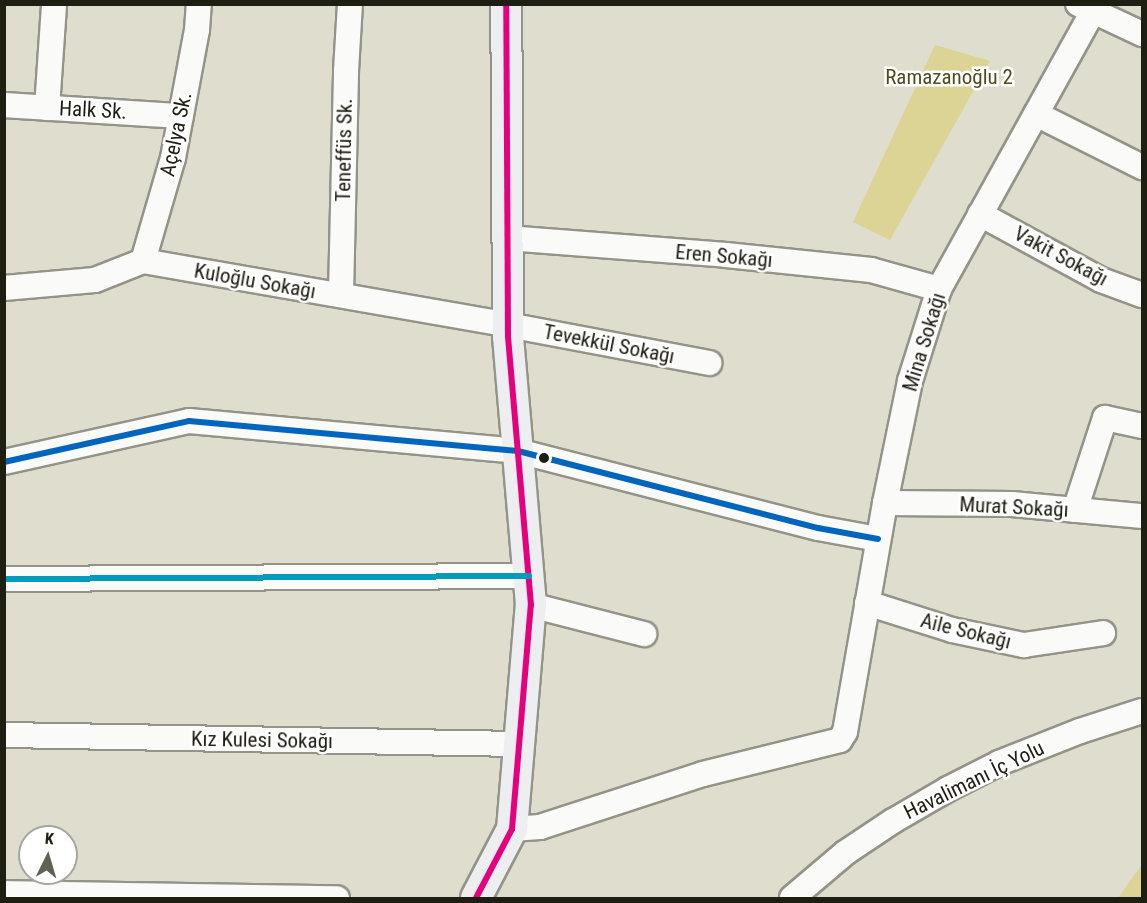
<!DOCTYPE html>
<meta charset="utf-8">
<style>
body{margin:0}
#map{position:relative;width:1147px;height:903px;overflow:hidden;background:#deddce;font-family:"Roboto Condensed",sans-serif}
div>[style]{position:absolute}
.green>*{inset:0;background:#dbd495}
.roads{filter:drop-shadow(2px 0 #949388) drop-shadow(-2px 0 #949388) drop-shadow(0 2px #949388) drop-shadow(0 -2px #949388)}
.minor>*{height:24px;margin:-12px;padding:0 12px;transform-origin:12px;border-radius:12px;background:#fafaf8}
.major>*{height:30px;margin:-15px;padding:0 15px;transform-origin:15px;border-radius:15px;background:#eceef0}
.bus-1>*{height:6px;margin:-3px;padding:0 3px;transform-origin:3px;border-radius:3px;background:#0065bd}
.bus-2>*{height:6px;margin:-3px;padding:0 3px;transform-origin:3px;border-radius:3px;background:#e5007d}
.bus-3>*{height:6px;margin:-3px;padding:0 3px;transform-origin:3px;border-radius:3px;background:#039bbb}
.dots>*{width:16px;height:16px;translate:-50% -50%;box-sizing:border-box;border:3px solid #fff;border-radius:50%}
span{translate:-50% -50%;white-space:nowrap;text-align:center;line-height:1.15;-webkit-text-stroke:5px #fff;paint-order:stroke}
.park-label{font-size:21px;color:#514b20}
.street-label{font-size:21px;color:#1f1e13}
.frame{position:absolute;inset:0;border:6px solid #1f1e13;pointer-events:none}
.north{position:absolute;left:18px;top:825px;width:60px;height:60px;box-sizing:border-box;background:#fff;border:2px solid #a5a5a1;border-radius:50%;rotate:5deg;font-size:16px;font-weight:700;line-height:24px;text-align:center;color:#1f1e13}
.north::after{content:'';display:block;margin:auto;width:21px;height:27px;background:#626154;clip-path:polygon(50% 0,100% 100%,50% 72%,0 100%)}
</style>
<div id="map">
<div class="green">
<div style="clip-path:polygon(935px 45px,990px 61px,890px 240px,853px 222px)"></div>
<div style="clip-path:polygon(1142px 864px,1142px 898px,1118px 898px)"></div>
</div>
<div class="roads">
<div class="minor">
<div style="left:1078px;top:4px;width:71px;rotate:25.1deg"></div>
<div style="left:4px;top:105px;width:177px;rotate:3.6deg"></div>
<div style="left:47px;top:108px;width:104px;rotate:-86.1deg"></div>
<div style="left:1036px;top:114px;width:119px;rotate:26.6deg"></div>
<div style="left:980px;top:214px;width:138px;rotate:28.6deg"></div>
<div style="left:1101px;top:280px;width:44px;rotate:20.1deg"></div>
<div style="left:507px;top:238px;width:220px;rotate:4.4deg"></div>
<div style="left:726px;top:255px;width:146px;rotate:5.9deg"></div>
<div style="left:871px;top:270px;width:71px;rotate:15.6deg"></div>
<div style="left:143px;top:261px;width:107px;rotate:-73.8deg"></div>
<div style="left:173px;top:158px;width:130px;rotate:-79.4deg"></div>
<div style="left:197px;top:30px;width:26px;rotate:-86deg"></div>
<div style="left:4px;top:288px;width:91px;rotate:-5deg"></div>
<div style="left:95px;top:280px;width:52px;rotate:-21.6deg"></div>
<div style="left:143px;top:261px;width:371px;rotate:9.9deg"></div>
<div style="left:508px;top:325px;width:205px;rotate:10.7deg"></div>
<div style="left:341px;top:295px;width:224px;rotate:-88.7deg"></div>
<div style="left:346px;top:71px;width:67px;rotate:-86.6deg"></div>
<div style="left:4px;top:462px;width:189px;rotate:-12.5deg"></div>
<div style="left:189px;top:421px;width:330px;rotate:5.2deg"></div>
<div style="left:518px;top:451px;width:310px;rotate:14.4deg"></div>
<div style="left:818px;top:528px;width:61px;rotate:10.4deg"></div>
<div style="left:885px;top:503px;width:127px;rotate:0.5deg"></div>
<div style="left:1012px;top:504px;width:131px;rotate:5.3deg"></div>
<div style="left:1075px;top:510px;width:97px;rotate:-71.9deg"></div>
<div style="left:1105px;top:418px;width:38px;rotate:12deg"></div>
<div style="left:4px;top:579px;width:525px;rotate:-0.33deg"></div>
<div style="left:867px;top:603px;width:89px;rotate:17.6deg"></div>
<div style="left:952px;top:630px;width:74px;rotate:11.8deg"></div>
<div style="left:1024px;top:645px;width:80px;rotate:-8.6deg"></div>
<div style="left:531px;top:605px;width:117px;rotate:14.4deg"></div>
<div style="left:4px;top:735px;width:515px;rotate:1deg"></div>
<div style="left:512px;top:829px;width:28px;rotate:-4deg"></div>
<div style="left:540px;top:827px;width:171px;rotate:-18deg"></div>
<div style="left:703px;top:774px;width:141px;rotate:-13.9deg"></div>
<div style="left:840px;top:740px;width:9px;rotate:-58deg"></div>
<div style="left:845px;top:732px;width:232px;rotate:-80.1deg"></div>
<div style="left:885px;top:503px;width:125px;rotate:-78.4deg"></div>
<div style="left:910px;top:381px;width:96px;rotate:-72.5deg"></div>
<div style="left:939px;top:289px;width:326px;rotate:-61deg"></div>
<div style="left:4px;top:893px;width:333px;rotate:0.9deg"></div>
<div style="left:792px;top:898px;width:70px;rotate:-40.3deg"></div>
<div style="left:845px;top:853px;width:58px;rotate:-33.7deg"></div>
<div style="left:893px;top:821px;width:64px;rotate:-30.2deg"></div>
<div style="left:948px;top:789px;width:57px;rotate:-27deg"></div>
<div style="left:999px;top:763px;width:87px;rotate:-21.6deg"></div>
<div style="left:1080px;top:731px;width:65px;rotate:-17.9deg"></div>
</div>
<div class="major">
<div style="left:476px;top:898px;width:78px;rotate:-62.4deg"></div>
<div style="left:512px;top:829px;width:225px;rotate:-85.2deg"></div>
<div style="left:531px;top:605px;width:270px;rotate:-94.9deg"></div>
<div style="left:508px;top:336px;width:332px;rotate:-90.3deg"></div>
</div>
</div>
<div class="bus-1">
<div style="left:4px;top:462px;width:189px;rotate:-12.5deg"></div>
<div style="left:189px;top:421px;width:330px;rotate:5.2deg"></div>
<div style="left:518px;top:451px;width:310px;rotate:14.4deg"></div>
<div style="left:818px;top:528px;width:61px;rotate:10.4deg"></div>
</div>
<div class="bus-2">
<div style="left:476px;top:898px;width:78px;rotate:-62.4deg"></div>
<div style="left:512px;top:829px;width:225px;rotate:-85.2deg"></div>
<div style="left:531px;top:605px;width:270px;rotate:-94.9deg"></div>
<div style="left:508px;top:336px;width:332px;rotate:-90.3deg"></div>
</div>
<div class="bus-3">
<div style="left:4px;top:579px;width:525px;rotate:-0.33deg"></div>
</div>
<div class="dots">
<div style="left:544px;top:458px;background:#1f1e13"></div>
</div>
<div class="park-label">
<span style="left:949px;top:77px">Ramazanoğlu 2</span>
</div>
<div class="street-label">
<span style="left:93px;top:110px;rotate:3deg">Halk Sk.</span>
<span style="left:176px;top:134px;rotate:-78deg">Açelya Sk.</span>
<span style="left:344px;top:150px;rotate:-89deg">Teneffüs Sk.</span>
<span style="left:724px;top:256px;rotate:5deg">Eren Sokağı</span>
<span style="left:1061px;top:256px;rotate:28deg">Vakit Sokağı</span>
<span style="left:255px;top:281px;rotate:10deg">Kuloğlu Sokağı</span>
<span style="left:924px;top:342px;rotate:-73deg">Mina Sokağı</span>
<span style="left:609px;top:344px;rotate:11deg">Tevekkül Sokağı</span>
<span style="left:1014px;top:507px;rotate:3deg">Murat Sokağı</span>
<span style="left:966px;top:631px;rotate:14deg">Aile Sokağı</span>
<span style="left:262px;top:740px;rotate:1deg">Kız Kulesi Sokağı</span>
<span style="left:974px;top:780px;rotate:-26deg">Havalimanı İç Yolu</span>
</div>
<div class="frame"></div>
<div class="north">K</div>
</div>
